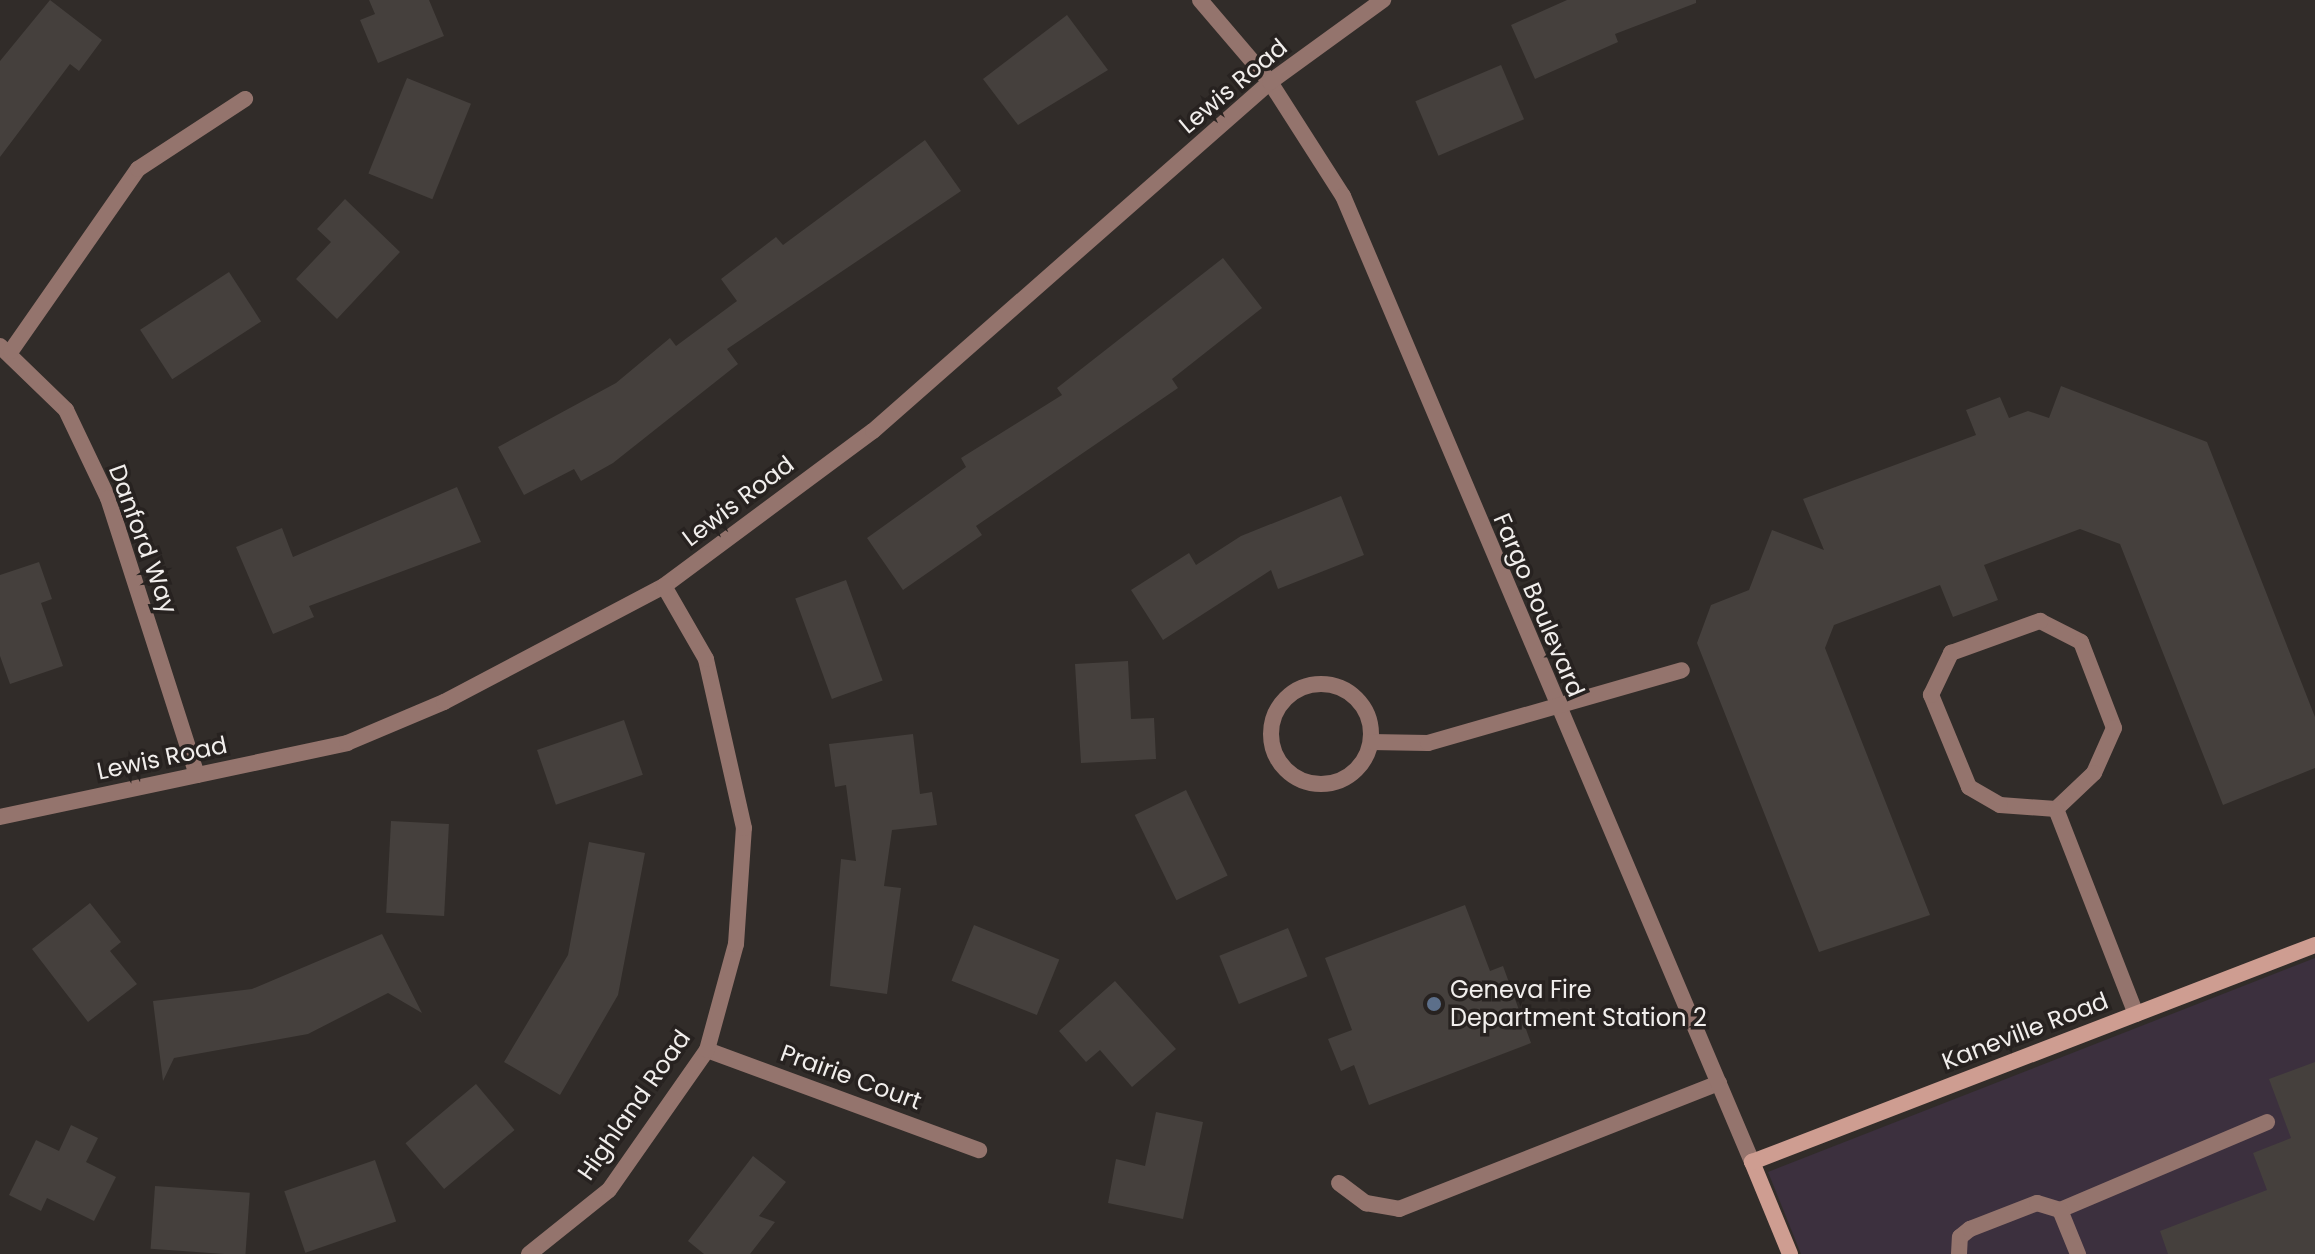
<!DOCTYPE html>
<style>
body{margin:0}
#map{position:relative;width:2315px;height:1254px;overflow:hidden;background:#312c29;font-family:Poppins,sans-serif}
div>[style]{position:absolute}
.commercial>*{inset:0;background:#3c303e}
.building>*{inset:0;background:#45403d;transform-origin:0 0}
.lane>*{height:16px;margin:-8px;padding:0 8px;transform-origin:8px;border-radius:8px;background:#94746d}
.street>*{height:16px;margin:-8px;padding:0 8px;transform-origin:8px;border-radius:8px;background:#94746d}
.street>.ring{margin:-8px;padding:0;box-sizing:content-box;background:none;border:16px solid #94746d;border-radius:50%}
.secondary>*{height:16px;margin:-8px;padding:0 8px;transform-origin:8px;border-radius:8px;background:#ce9d91}
.dots>*{width:22px;height:22px;translate:-50% -50%;box-sizing:border-box;border:4px solid #272220;border-radius:50%}
span{translate:-50% -50%;white-space:nowrap;text-align:center;line-height:1.15;-webkit-text-stroke:7px #272220;paint-order:stroke}
.street-label{font-size:24px;color:#f1eeec}
.poi-label{font-size:24px;color:#f1eeec}
.left{translate:0 -50%;text-align:left}
</style>
<div id="map">
<div class="commercial">
<div style="clip-path:polygon(2315px 958px,2315px 1254px,1801px 1254px,1768px 1172px)"></div>
</div>
<div class="building">
<div style="clip-path:polygon(50px 0,102px 40px,79px 71px,70px 64px,0 157px,0 61px)"></div>
<div style="clip-path:polygon(369px 0,429px 0,444px 36px,378px 63px,360px 20px,375px 14px)"></div>
<div style="clip-path:polygon(1567px 0,1696px 0,1696px 3px,1615px 34px,1618px 42px,1535px 79px,1511px 25px)"></div>
<div style="clip-path:polygon(1067px 15px,1108px 70px,1018px 125px,983px 79px)"></div>
<div style="left:1501px;top:65px;width:59px;height:93px;rotate:67deg"></div>
<div style="left:407px;top:78px;width:69px;height:103px;rotate:22deg"></div>
<div style="clip-path:polygon(925px 140px,961px 191px,727px 349px,738px 364px,613px 463px,581px 481px,574px 469px,524px 495px,498px 447px,616px 383px,670px 338px,676px 346px,737px 301px,721px 279px,776px 237px,783px 245px)"></div>
<div style="clip-path:polygon(345px 199px,400px 252px,337px 319px,296px 279px,331px 242px,317px 229px)"></div>
<div style="clip-path:polygon(1223px 258px,1262px 308px,1172px 379px,1178px 388px,976px 526px,982px 535px,903px 590px,867px 538px,966px 467px,961px 458px,1062px 395px,1057px 388px)"></div>
<div style="left:229px;top:272px;width:59px;height:106px;rotate:57deg"></div>
<div style="clip-path:polygon(2061px 386px,2207px 442px,2315px 717px,2315px 768px,2223px 805px,2120px 544px,2080px 529px,1984px 565px,1998px 600px,1953px 617px,1940px 585px,1834px 625px,1825px 648px,1930px 915px,1819px 952px,1697px 643px,1711px 605px,1749px 590px,1772px 530px,1824px 550px,1803px 499px,1976px 435px,1966px 410px,2000px 397px,2009px 418px,2028px 411px,2049px 418px)"></div>
<div style="clip-path:polygon(457px 487px,481px 542px,309px 606px,314px 617px,273px 634px,236px 547px,282px 528px,293px 557px)"></div>
<div style="clip-path:polygon(1341px 496px,1364px 555px,1278px 589px,1271px 570px,1163px 640px,1131px 590px,1189px 553px,1196px 565px,1241px 536px)"></div>
<div style="clip-path:polygon(39px 562px,52px 599px,41px 603px,63px 666px,10px 684px,0 656px,0 575px)"></div>
<div style="left:846px;top:580px;width:107px;height:54px;rotate:70deg"></div>
<div style="clip-path:polygon(1128px 661px,1131px 719px,1154px 718px,1156px 759px,1081px 763px,1075px 664px)"></div>
<div style="left:624px;top:720px;width:58px;height:92px;rotate:71deg"></div>
<div style="clip-path:polygon(913px 734px,920px 794px,932px 792px,937px 825px,892px 830px,884px 886px,901px 888px,887px 994px,830px 986px,841px 859px,856px 861px,846px 785px,835px 787px,829px 744px)"></div>
<div style="left:1186px;top:790px;width:95px;height:57px;rotate:64deg"></div>
<div style="left:391px;top:821px;width:58px;height:92px;rotate:3deg"></div>
<div style="clip-path:polygon(589px 842px,645px 853px,618px 995px,560px 1095px,504px 1062px,568px 955px)"></div>
<div style="clip-path:polygon(90px 903px,121px 942px,110px 951px,137px 984px,88px 1022px,32px 949px)"></div>
<div style="clip-path:polygon(1465px 905px,1490px 971px,1503px 966px,1531px 1043px,1369px 1105px,1354px 1065px,1341px 1071px,1328px 1039px,1352px 1030px,1325px 958px)"></div>
<div style="left:974px;top:925px;width:92px;height:60px;rotate:22deg"></div>
<div style="left:1288px;top:928px;width:52px;height:74px;rotate:68deg"></div>
<div style="clip-path:polygon(382px 934px,422px 1013px,388px 993px,308px 1034px,174px 1058px,163px 1081px,153px 1001px,252px 989px)"></div>
<div style="clip-path:polygon(1115px 981px,1176px 1049px,1132px 1087px,1100px 1050px,1086px 1062px,1059px 1031px)"></div>
<div style="clip-path:polygon(2315px 1062px,2315px 1254px,2168px 1254px,2160px 1231px,2267px 1190px,2253px 1153px,2291px 1138px,2269px 1079px)"></div>
<div style="left:476px;top:1084px;width:60px;height:92px;rotate:50deg"></div>
<div style="clip-path:polygon(1156px 1112px,1203px 1122px,1183px 1219px,1108px 1203px,1116px 1159px,1145px 1166px)"></div>
<div style="clip-path:polygon(71px 1125px,98px 1138px,86px 1162px,116px 1177px,94px 1221px,47px 1198px,41px 1211px,9px 1195px,36px 1140px,59px 1151px)"></div>
<div style="clip-path:polygon(753px 1156px,786px 1182px,759px 1216px,775px 1222px,750px 1254px,704px 1254px,688px 1241px)"></div>
<div style="left:375px;top:1160px;width:65px;height:96px;rotate:71deg"></div>
<div style="left:155px;top:1186px;width:95px;height:63px;rotate:4deg"></div>
</div>
<div class="lane">
<div style="left:2040px;top:621px;width:46px;rotate:27.1deg"></div>
<div style="left:2081px;top:642px;width:92px;rotate:69deg"></div>
<div style="left:2114px;top:728px;width:49px;rotate:114deg"></div>
<div style="left:2094px;top:773px;width:52px;rotate:136.5deg"></div>
<div style="left:2056px;top:809px;width:56px;rotate:-175.9deg"></div>
<div style="left:2000px;top:805px;width:36px;rotate:-150deg"></div>
<div style="left:1969px;top:787px;width:100px;rotate:-112.4deg"></div>
<div style="left:1931px;top:695px;width:47px;rotate:-64.5deg"></div>
<div style="left:1951px;top:653px;width:95px;rotate:-19.8deg"></div>
<div style="left:2056px;top:809px;width:220px;rotate:68.7deg"></div>
<div style="left:1339px;top:1183px;width:34px;rotate:37deg"></div>
<div style="left:1366px;top:1203px;width:34px;rotate:10deg"></div>
<div style="left:1399px;top:1209px;width:344px;rotate:-21.5deg"></div>
<div style="left:2060px;top:1210px;width:225px;rotate:-23deg"></div>
<div style="left:1959px;top:1254px;width:17px;rotate:-87deg"></div>
<div style="left:1960px;top:1237px;width:13px;rotate:-39deg"></div>
<div style="left:1970px;top:1229px;width:72px;rotate:-21.2deg"></div>
<div style="left:2037px;top:1203px;width:24px;rotate:17deg"></div>
<div style="left:2060px;top:1210px;width:48px;rotate:67.8deg"></div>
</div>
<div class="street">
<div style="left:1200px;top:0;width:108px;rotate:49.5deg"></div>
<div style="left:1270px;top:82px;width:135px;rotate:57.4deg"></div>
<div style="left:1343px;top:196px;width:1049px;rotate:67.05deg"></div>
<div style="left:0;top:346px;width:92px;rotate:44.1deg"></div>
<div style="left:66px;top:410px;width:98px;rotate:64.5deg"></div>
<div style="left:108px;top:498px;width:291px;rotate:72.2deg"></div>
<div style="left:11px;top:351px;width:222px;rotate:-55.1deg"></div>
<div style="left:138px;top:169px;width:128px;rotate:-33.2deg"></div>
<div class="ring" style="left:1271px;top:684px;width:84px;height:84px"></div>
<div style="left:1371px;top:742px;width:57px;rotate:1deg"></div>
<div style="left:1428px;top:743px;width:264px;rotate:-16deg"></div>
<div style="left:0;top:817px;width:355px;rotate:-12deg"></div>
<div style="left:347px;top:743px;width:105px;rotate:-22.9deg"></div>
<div style="left:444px;top:702px;width:249px;rotate:-27.8deg"></div>
<div style="left:664px;top:586px;width:260px;rotate:-36.6deg"></div>
<div style="left:873px;top:431px;width:529px;rotate:-41.32deg"></div>
<div style="left:1270px;top:82px;width:140px;rotate:-36deg"></div>
<div style="left:707px;top:1050px;width:290px;rotate:20.2deg"></div>
<div style="left:529px;top:1254px;width:102px;rotate:-38.7deg"></div>
<div style="left:609px;top:1190px;width:171px;rotate:-55deg"></div>
<div style="left:707px;top:1050px;width:110px;rotate:-74.7deg"></div>
<div style="left:736px;top:944px;width:116px;rotate:-86.1deg"></div>
<div style="left:744px;top:828px;width:173px;rotate:-102.7deg"></div>
<div style="left:706px;top:659px;width:84px;rotate:-119.9deg"></div>
</div>
<div class="secondary">
<div style="left:1790px;top:1254px;width:100px;rotate:-112.4deg"></div>
<div style="left:1752px;top:1162px;width:603px;rotate:-21.08deg"></div>
</div>
<div class="dots">
<div style="left:1434px;top:1004px;background:#5c6f8a"></div>
</div>
<div class="street-label">
<span style="left:1233px;top:86px;rotate:-40deg">Lewis Road</span>
<span style="left:738px;top:501px;rotate:-37deg">Lewis Road</span>
<span style="left:143px;top:539px;rotate:70deg">Danford Way</span>
<span style="left:1539px;top:605px;rotate:67deg">Fargo Boulevard</span>
<span style="left:162px;top:758px;rotate:-12deg">Lewis Road</span>
<span style="left:2025px;top:1031px;rotate:-21deg">Kaneville Road</span>
<span style="left:851px;top:1077px;rotate:20deg">Prairie Court</span>
<span style="left:634px;top:1105px;rotate:-55deg">Highland Road</span>
</div>
<div class="poi-label">
<span class="left" style="left:1450px;top:1004px">Geneva Fire<br>Department Station 2</span>
</div>
</div>
